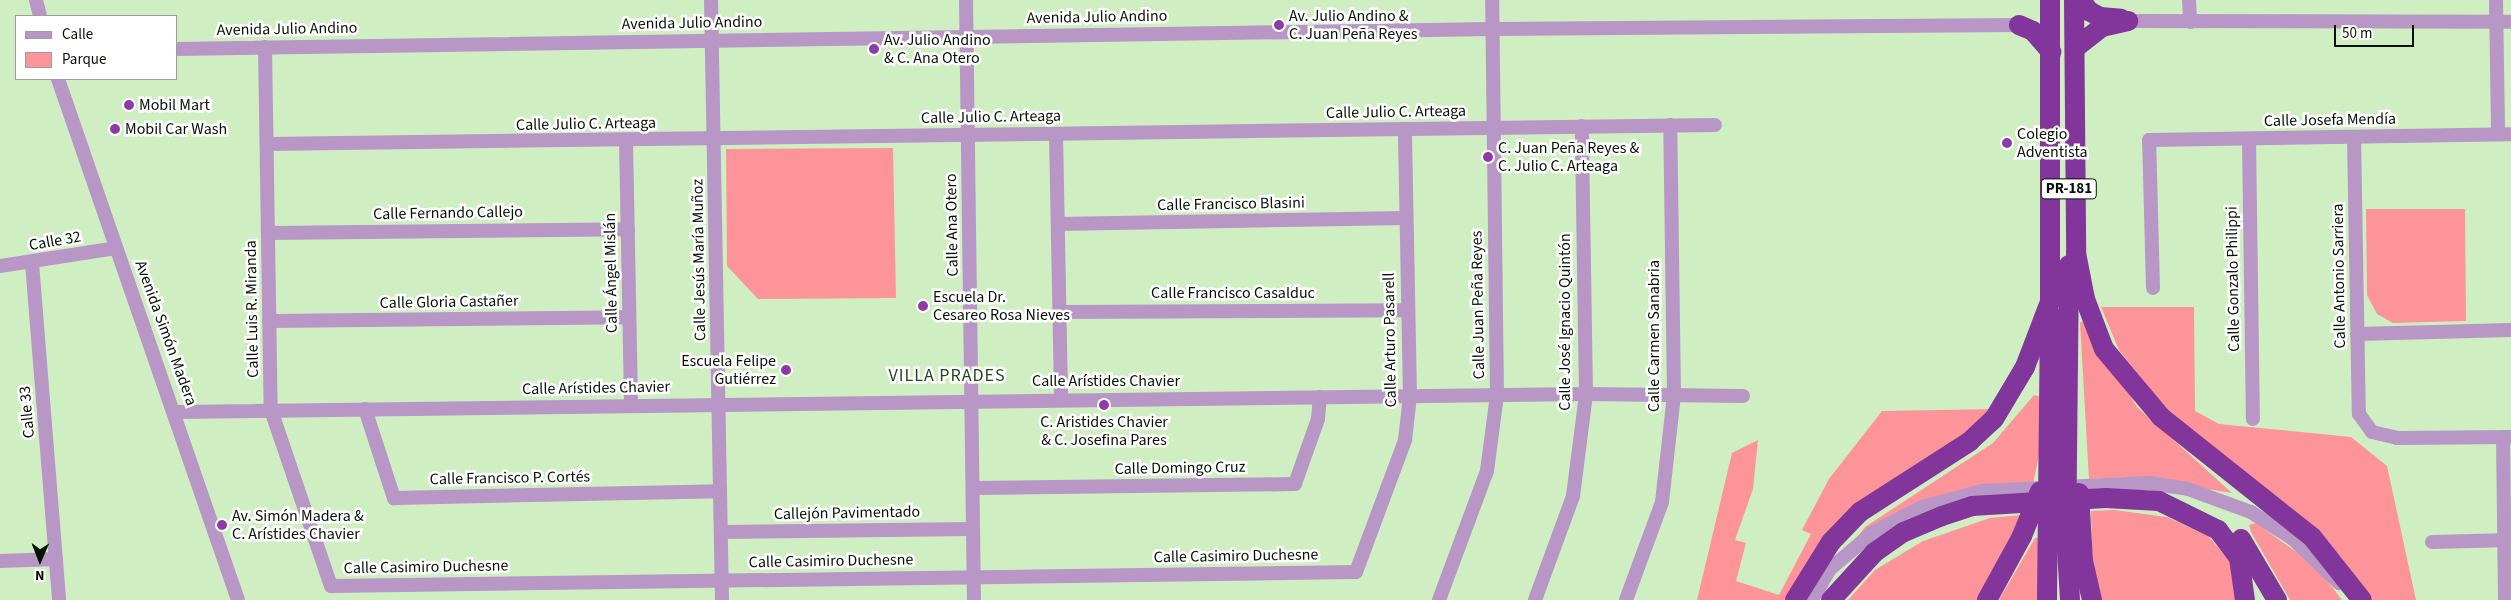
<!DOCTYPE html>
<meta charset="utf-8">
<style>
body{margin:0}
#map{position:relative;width:2511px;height:600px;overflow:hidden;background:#cfefc2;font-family:"Source Sans 3",sans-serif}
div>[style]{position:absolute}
.green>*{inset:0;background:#fc9499}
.minor>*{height:14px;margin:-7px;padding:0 7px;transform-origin:7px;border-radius:7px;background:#b896c5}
.highway>*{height:20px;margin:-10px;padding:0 10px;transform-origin:10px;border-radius:10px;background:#82359a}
.dots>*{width:14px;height:14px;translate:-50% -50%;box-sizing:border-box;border:2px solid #fff;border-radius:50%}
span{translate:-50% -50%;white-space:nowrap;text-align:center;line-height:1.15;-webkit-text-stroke:5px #fff;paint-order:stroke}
.shield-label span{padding:1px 4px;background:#fff;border:1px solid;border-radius:4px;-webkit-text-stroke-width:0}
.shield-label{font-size:15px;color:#061003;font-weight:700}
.poi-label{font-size:16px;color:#061003}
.left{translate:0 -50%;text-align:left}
.right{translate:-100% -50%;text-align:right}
.street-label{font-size:16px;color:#061003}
.neighbourhood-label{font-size:18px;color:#28431d;letter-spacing:1px}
.legend{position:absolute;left:15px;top:15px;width:162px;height:65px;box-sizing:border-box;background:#fff;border:1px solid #9b9f9a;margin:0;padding:6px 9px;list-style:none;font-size:15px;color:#061003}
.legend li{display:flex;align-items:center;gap:10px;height:25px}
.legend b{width:25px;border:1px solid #9b9f9a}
.north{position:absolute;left:15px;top:535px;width:50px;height:50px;-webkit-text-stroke:4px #fff;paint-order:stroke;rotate:181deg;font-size:14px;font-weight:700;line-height:20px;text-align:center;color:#061003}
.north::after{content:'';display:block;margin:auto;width:18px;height:22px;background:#061003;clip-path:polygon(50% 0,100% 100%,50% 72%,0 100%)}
.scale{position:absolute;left:2334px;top:25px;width:80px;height:22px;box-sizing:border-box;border:2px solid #061003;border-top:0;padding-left:6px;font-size:15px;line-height:18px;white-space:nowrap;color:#061003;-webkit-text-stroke:4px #fff;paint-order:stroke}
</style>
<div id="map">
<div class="green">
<div style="clip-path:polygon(893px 148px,896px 298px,758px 299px,727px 266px,726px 149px)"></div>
<div style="clip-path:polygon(2366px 209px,2465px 209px,2466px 321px,2393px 323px,2377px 314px,2367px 295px)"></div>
<div style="clip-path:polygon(2101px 307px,2194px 307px,2195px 411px,2219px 424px,2351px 437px,2387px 466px,2416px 600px,2370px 600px,2340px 556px,2313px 531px,2167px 411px,2119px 350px)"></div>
<div style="clip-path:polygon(2085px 319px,2137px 407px,2232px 493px,2133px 477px,2089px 479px,2080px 323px)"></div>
<div style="clip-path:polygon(2034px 395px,2042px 397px,2041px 445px,2033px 484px,1855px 540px,1865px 527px,1993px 443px)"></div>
<div style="clip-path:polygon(1995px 409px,1973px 431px,1893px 485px,1789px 600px,1697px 600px,1732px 453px,1758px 440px,1753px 489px,1735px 540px,1746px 543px,1736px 581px,1779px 595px,1811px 534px,1802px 530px,1829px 479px,1882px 411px)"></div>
<div style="clip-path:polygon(2114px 510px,2167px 517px,2208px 536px,2236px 568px,2239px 600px,2100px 600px,2093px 570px,2091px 511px)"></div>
<div style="clip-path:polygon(2022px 515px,1980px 600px,1848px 600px,1875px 570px,1923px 541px,1990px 518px)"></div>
<div style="clip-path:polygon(2256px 523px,2316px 566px,2342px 600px,2290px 600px,2251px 532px,2249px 525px)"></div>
<div style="clip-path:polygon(2039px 537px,2039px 600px,1999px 600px,2035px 538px)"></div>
</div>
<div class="minor">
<div style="left:36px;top:0;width:16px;rotate:76deg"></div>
<div style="left:711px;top:0;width:600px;rotate:88.95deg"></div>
<div style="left:966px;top:0;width:600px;rotate:89.24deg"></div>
<div style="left:2189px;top:0;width:22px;rotate:87deg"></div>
<div style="left:2496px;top:0;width:134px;rotate:89.1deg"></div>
<div style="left:2128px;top:21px;width:383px;rotate:0.1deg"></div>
<div style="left:265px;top:47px;width:363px;rotate:89.1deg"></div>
<div style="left:271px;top:410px;width:186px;rotate:71.2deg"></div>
<div style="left:331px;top:586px;width:1025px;rotate:-0.78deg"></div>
<div style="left:1356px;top:572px;width:141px;rotate:-69.6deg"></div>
<div style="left:1405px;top:440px;width:44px;rotate:-83.5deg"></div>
<div style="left:1410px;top:396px;width:267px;rotate:-91.1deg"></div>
<div style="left:176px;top:49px;width:1316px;rotate:-0.87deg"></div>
<div style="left:1492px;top:29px;width:527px;rotate:-0.43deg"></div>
<div style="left:58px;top:79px;width:551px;rotate:70.94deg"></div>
<div style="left:1056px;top:134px;width:265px;rotate:88.9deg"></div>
<div style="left:2354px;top:137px;width:277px;rotate:89deg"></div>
<div style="left:2359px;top:414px;width:22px;rotate:54deg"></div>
<div style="left:2372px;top:432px;width:26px;rotate:13deg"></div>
<div style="left:2397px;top:438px;width:114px;rotate:-0.5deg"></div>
<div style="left:2249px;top:139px;width:280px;rotate:89.2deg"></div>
<div style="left:626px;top:141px;width:264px;rotate:88.9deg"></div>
<div style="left:267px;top:144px;width:1448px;rotate:-0.75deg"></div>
<div style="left:1058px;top:224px;width:348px;rotate:-1deg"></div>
<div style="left:268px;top:233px;width:360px;rotate:-0.6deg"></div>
<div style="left:32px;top:263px;width:338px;rotate:85.4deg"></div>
<div style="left:0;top:266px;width:117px;rotate:-8.8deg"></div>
<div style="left:2153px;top:288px;width:148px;rotate:-91.5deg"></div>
<div style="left:2149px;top:140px;width:362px;rotate:-0.9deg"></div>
<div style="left:1059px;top:312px;width:348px;rotate:-0.3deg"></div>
<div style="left:269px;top:321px;width:360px;rotate:-0.6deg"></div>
<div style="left:2357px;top:334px;width:154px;rotate:-1.5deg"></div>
<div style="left:365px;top:409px;width:94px;rotate:72deg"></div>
<div style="left:394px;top:498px;width:326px;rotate:-1.2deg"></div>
<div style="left:176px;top:412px;width:1410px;rotate:-0.73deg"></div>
<div style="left:1586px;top:394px;width:157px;rotate:0.7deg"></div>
<div style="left:2503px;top:437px;width:163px;rotate:89.3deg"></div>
<div style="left:974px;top:488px;width:321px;rotate:-0.7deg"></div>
<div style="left:1295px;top:484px;width:69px;rotate:-70.5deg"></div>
<div style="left:1318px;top:419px;width:22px;rotate:-85deg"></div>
<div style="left:721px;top:532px;width:252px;rotate:-0.7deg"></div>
<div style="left:2432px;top:542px;width:79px;rotate:-1.5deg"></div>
<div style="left:0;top:561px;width:56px;rotate:-2deg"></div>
<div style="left:1439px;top:600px;width:138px;rotate:-69.6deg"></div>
<div style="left:1487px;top:471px;width:77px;rotate:-82.5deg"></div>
<div style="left:1497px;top:395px;width:395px;rotate:-90.7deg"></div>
<div style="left:1535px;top:600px;width:111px;rotate:-69.9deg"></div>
<div style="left:1573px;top:496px;width:103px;rotate:-82.7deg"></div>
<div style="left:1586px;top:394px;width:268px;rotate:-90.9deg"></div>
<div style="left:1626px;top:600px;width:104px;rotate:-69.8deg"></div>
<div style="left:1662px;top:502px;width:108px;rotate:-83.6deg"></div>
<div style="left:1674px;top:395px;width:270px;rotate:-90.8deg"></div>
<div style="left:1812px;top:600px;width:34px;rotate:-60deg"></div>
<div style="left:1829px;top:570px;width:57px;rotate:-40.7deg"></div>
<div style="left:1872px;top:533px;width:56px;rotate:-27.5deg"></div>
<div style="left:1922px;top:507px;width:62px;rotate:-14.9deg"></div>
<div style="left:1982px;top:491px;width:166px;rotate:-2.8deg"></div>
<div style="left:2148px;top:483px;width:40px;rotate:8.5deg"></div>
<div style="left:2188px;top:489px;width:67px;rotate:20.1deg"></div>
<div style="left:2251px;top:512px;width:50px;rotate:32.7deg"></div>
<div style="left:2293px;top:539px;width:64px;rotate:43.7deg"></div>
</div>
<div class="highway">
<div style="left:2074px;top:0;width:253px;rotate:89.5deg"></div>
<div style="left:2076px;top:253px;width:47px;rotate:78.9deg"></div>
<div style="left:2085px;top:299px;width:53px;rotate:69.2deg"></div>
<div style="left:2104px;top:349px;width:89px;rotate:50deg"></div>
<div style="left:2161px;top:417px;width:193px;rotate:38.5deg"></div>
<div style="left:2312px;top:537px;width:80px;rotate:51.6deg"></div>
<div style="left:2081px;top:0;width:14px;rotate:54deg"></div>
<div style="left:2089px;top:11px;width:13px;rotate:29deg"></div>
<div style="left:2100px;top:17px;width:21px;rotate:5deg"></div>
<div style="left:2019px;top:25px;width:15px;rotate:23deg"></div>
<div style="left:2033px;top:31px;width:28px;rotate:49deg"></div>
<div style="left:2075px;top:48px;width:34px;rotate:-38deg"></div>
<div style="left:2102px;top:27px;width:27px;rotate:-13deg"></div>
<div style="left:2069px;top:265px;width:269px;rotate:90.6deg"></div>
<div style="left:2066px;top:534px;width:66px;rotate:86.5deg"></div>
<div style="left:2079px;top:493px;width:68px;rotate:86.6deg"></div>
<div style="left:2083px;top:561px;width:40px;rotate:77deg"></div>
<div style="left:2241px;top:539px;width:71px;rotate:59.5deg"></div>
<div style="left:1795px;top:600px;width:68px;rotate:-58.2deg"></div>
<div style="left:1831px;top:542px;width:42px;rotate:-46deg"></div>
<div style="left:1860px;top:512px;width:130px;rotate:-32.7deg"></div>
<div style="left:1969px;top:442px;width:34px;rotate:-43deg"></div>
<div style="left:1994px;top:419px;width:61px;rotate:-59.2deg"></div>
<div style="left:2025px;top:367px;width:70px;rotate:-69deg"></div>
<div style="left:2050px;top:302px;width:302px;rotate:-90deg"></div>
<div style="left:1831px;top:600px;width:65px;rotate:-47.5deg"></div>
<div style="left:1875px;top:552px;width:35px;rotate:-35deg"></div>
<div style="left:1904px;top:532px;width:41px;rotate:-22.8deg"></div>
<div style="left:1942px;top:516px;width:32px;rotate:-18deg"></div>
<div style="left:1972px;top:506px;width:134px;rotate:-3.4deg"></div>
<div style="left:2106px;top:498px;width:53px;rotate:3.2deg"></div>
<div style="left:2159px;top:501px;width:66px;rotate:26.2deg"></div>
<div style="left:2218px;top:530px;width:35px;rotate:53deg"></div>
<div style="left:2239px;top:558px;width:42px;rotate:81.9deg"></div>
<div style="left:1987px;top:600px;width:73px;rotate:-61.3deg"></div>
<div style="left:2022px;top:536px;width:48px;rotate:-68.2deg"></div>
<div style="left:2047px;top:600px;width:286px;rotate:-89.4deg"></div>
</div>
<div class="dots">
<div style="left:1279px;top:25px;background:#8e3aa8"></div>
<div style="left:874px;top:49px;background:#8e3aa8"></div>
<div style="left:129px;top:105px;background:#8e3aa8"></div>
<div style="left:115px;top:129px;background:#8e3aa8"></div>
<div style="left:2007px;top:143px;background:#8e3aa8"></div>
<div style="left:1488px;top:157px;background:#8e3aa8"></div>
<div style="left:923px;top:306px;background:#8e3aa8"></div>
<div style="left:786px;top:370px;background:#8e3aa8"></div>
<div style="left:1104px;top:405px;background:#8e3aa8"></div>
<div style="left:222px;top:525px;background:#8e3aa8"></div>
</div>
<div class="shield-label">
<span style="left:2069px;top:189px">PR-181</span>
</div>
<div class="poi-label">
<span class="left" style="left:1289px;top:25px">Av. Julio Andino &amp;<br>C. Juan Peña Reyes</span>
<span class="left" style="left:884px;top:49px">Av. Julio Andino<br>&amp; C. Ana Otero</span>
<span class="left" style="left:139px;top:105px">Mobil Mart</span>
<span class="left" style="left:125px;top:129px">Mobil Car Wash</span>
<span class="left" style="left:2017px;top:143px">Colegio<br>Adventista</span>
<span class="left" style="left:1498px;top:157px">C. Juan Peña Reyes &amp;<br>C. Julio C. Arteaga</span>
<span class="left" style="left:933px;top:306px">Escuela Dr.<br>Cesareo Rosa Nieves</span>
<span class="right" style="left:776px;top:370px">Escuela Felipe<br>Gutiérrez</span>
<span style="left:1104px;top:431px">C. Aristides Chavier<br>&amp; C. Josefina Pares</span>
<span class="left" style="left:232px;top:525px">Av. Simón Madera &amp;<br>C. Arístides Chavier</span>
</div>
<div class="street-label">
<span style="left:1097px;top:17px;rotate:-1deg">Avenida Julio Andino</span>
<span style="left:692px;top:23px;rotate:-1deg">Avenida Julio Andino</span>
<span style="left:287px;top:29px;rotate:-1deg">Avenida Julio Andino</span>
<span style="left:1396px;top:112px;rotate:-1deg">Calle Julio C. Arteaga</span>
<span style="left:991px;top:117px;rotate:-1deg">Calle Julio C. Arteaga</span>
<span style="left:2330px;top:120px;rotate:-1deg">Calle Josefa Mendía</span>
<span style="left:586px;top:124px;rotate:-1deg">Calle Julio C. Arteaga</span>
<span style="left:1231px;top:204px;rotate:-1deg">Calle Francisco Blasini</span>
<span style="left:448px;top:213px;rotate:-1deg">Calle Fernando Callejo</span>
<span style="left:952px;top:225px;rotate:-91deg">Calle Ana Otero</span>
<span style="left:55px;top:241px;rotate:-10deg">Calle 32</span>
<span style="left:699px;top:260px;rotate:-91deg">Calle Jesús María Muñoz</span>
<span style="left:611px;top:273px;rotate:-91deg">Calle Ángel Mislán</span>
<span style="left:2339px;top:276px;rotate:-91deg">Calle Antonio Sarriera</span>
<span style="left:2233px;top:279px;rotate:-91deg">Calle Gonzalo Philippi</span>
<span style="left:1233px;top:293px">Calle Francisco Casalduc</span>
<span style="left:449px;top:302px;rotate:-1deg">Calle Gloria Castañer</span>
<span style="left:1478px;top:305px;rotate:-91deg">Calle Juan Peña Reyes</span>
<span style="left:252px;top:309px;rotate:-91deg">Calle Luis R. Miranda</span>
<span style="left:1565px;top:322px;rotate:-90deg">Calle José Ignacio Quintón</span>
<span style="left:166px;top:333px;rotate:70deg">Avenida Simón Madera</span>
<span style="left:1654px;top:336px;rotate:-90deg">Calle Carmen Sanabria</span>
<span style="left:1390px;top:340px;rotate:-91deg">Calle Arturo Pasarell</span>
<span style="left:1106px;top:381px">Calle Arístides Chavier</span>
<span style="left:596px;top:388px;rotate:-1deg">Calle Arístides Chavier</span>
<span style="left:27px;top:412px;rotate:-95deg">Calle 33</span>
<span style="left:1180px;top:468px;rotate:-1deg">Calle Domingo Cruz</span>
<span style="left:510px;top:478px;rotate:-1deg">Calle Francisco P. Cortés</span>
<span style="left:847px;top:513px;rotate:-1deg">Callejón Pavimentado</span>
<span style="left:1236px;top:556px;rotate:-1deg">Calle Casimiro Duchesne</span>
<span style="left:831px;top:561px;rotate:-1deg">Calle Casimiro Duchesne</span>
<span style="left:426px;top:567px;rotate:-1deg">Calle Casimiro Duchesne</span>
</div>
<div class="neighbourhood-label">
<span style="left:947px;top:376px">VILLA PRADES</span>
</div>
<ul class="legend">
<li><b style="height:6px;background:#b896c5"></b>Calle</li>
<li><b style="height:14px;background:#fc9499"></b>Parque</li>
</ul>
<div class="north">N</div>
<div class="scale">50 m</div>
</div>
